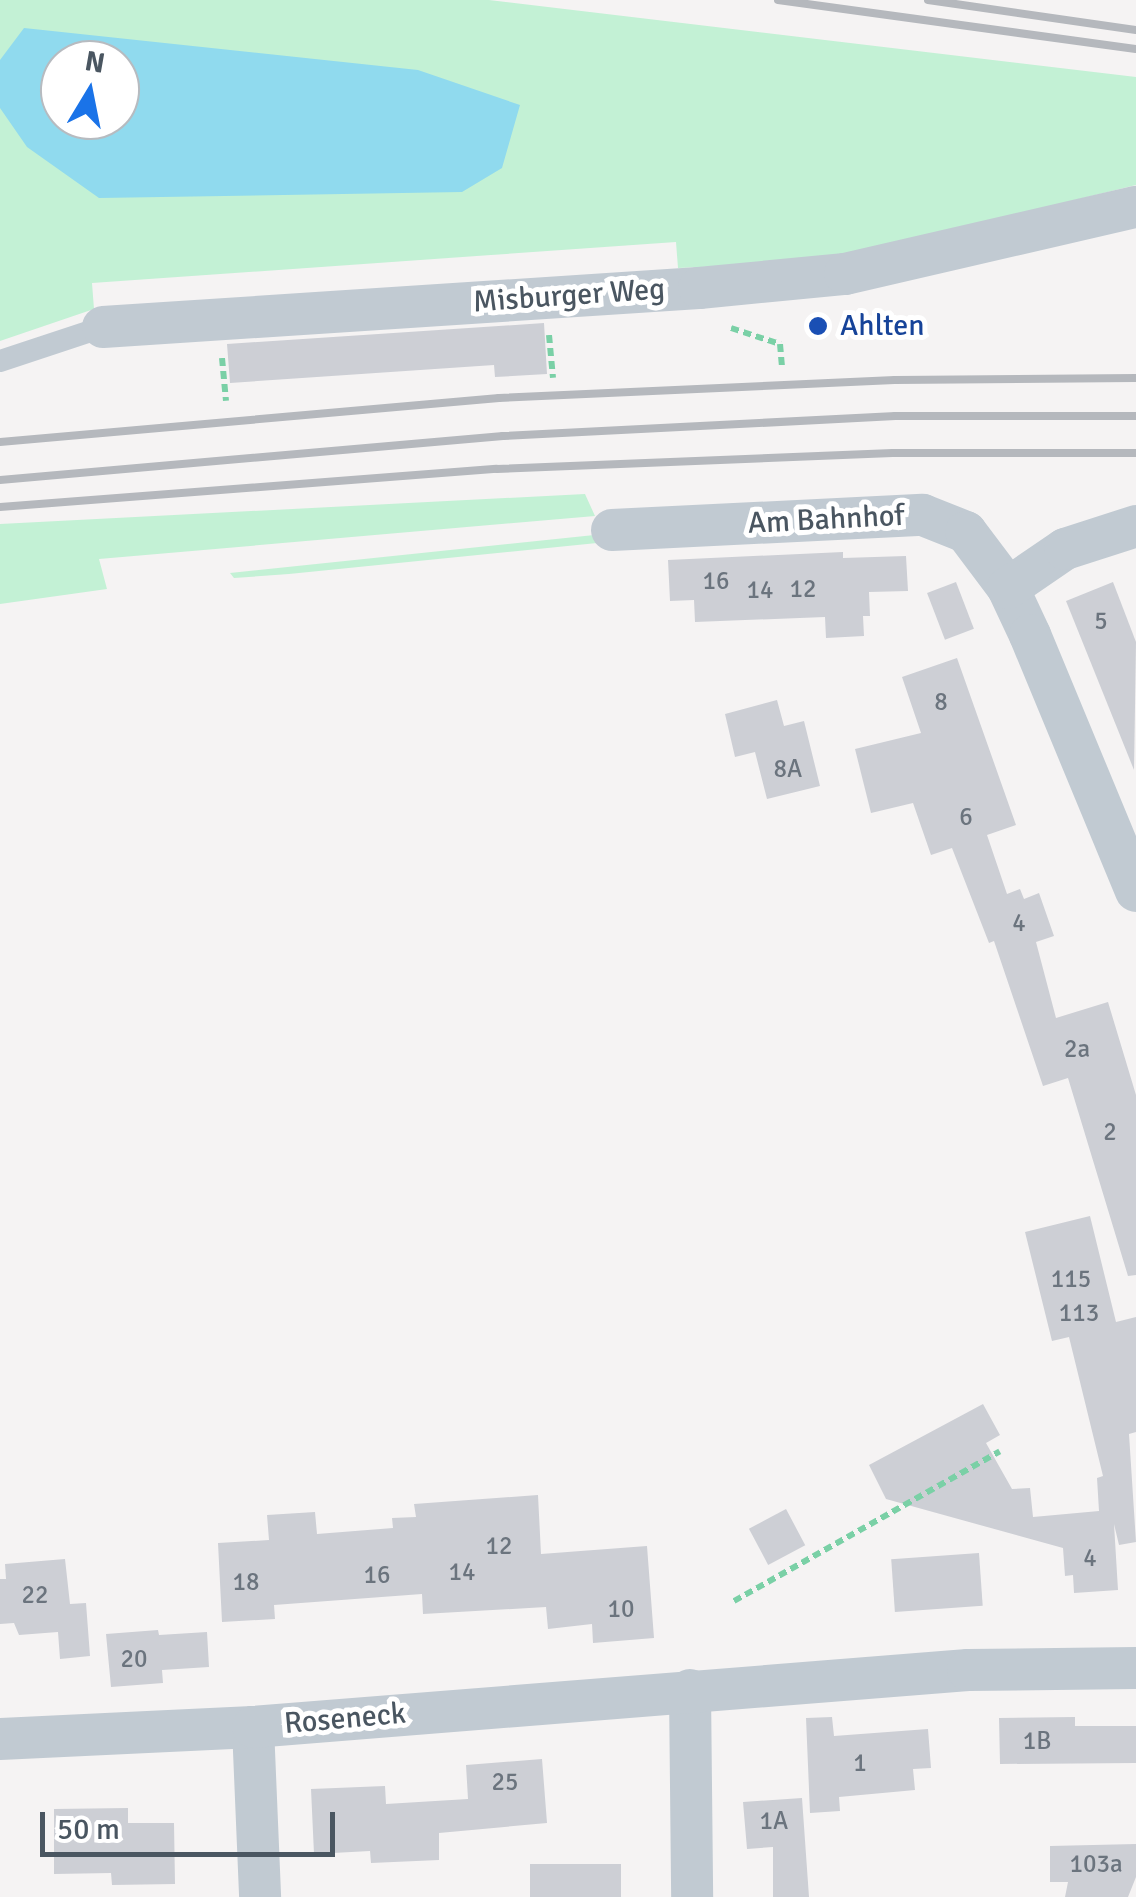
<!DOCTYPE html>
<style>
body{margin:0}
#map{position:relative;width:1136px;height:1897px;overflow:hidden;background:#f5f3f3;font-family:Signika,sans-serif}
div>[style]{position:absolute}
.green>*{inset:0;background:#c3f1d5}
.water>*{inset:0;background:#90daee}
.building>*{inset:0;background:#cdcfd5;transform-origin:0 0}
.path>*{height:6px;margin-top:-3px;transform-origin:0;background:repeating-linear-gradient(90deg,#7ad0a6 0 8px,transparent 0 13px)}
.service>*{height:22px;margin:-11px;padding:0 11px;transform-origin:11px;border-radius:11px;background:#c1cad2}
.minor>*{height:42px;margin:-21px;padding:0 21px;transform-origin:21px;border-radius:21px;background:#c1cad2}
.rail>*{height:8px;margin:-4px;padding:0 4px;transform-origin:4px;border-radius:4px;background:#b5b8bd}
.dots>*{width:28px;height:28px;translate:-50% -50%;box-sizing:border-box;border:5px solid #fff;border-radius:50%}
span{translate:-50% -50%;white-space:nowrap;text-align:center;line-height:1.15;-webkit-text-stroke:10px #fff;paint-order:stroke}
.number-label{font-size:25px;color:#6b747e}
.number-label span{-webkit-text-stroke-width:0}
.street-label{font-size:30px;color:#4a5661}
.transit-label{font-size:30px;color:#164399}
.left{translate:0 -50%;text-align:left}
.north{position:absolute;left:40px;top:40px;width:100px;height:100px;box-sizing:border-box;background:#fff;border:2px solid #b7bbc0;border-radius:50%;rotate:10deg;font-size:28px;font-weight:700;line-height:40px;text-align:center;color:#4a5661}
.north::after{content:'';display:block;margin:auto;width:35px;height:45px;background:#1a73e8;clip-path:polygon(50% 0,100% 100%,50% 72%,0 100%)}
.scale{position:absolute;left:40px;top:1812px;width:295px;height:45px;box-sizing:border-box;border:5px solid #4a5661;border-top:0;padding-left:12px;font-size:30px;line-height:35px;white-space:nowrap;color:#4a5661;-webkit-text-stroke:8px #fff;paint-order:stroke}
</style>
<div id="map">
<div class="green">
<div style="clip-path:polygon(evenodd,0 0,489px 0,1136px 77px,1136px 185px,859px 253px,771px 264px,678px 268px,676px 242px,92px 283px,94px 309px,0 341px,0 0,60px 60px,120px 60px,120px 120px,60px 120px,60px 60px)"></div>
<div style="clip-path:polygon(585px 494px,595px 516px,99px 559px,107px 589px,0 604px,0 524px)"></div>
<div style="clip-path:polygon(604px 534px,607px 542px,289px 574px,234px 578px,230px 573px)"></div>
</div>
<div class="water">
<div style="clip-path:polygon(evenodd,24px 28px,418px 70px,520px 105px,502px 168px,462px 192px,99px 198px,27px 147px,0 108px,0 60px,24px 28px,60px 60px,120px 60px,120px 120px,60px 120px,60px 60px)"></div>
</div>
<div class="building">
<div style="clip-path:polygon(544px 323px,547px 374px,495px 377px,494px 365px,230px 383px,227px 344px)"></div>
<div style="clip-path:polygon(843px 552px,843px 558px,906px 556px,908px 591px,869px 592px,870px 616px,863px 616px,864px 636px,826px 638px,825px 617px,695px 622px,694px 600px,670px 601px,668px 560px)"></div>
<div style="left:956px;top:582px;width:50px;height:31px;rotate:69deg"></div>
<div style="clip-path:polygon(1113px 582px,1136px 642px,1134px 770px,1066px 601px)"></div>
<div style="clip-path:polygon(957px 658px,1016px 825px,987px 835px,1007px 894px,1020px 889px,1024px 899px,1039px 893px,1054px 936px,1036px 942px,1056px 1018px,1108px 1002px,1136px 1095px,1136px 1275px,1128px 1276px,1068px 1078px,1043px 1086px,994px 941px,989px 943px,952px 848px,931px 855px,913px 803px,871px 813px,855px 749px,921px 733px,902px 677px)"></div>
<div style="clip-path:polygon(777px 700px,784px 726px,804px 721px,820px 786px,767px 799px,755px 752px,735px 757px,725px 714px)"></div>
<div style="clip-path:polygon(1090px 1216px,1116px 1322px,1136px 1317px,1136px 1432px,1129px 1434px,1136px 1542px,1119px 1545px,1114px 1524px,1118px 1590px,1074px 1593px,1073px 1575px,1065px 1576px,1063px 1548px,886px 1499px,869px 1465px,983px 1404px,1000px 1435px,986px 1443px,1012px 1489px,1030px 1488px,1033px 1517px,1099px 1511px,1097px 1478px,1103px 1476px,1069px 1337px,1052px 1341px,1025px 1232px)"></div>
<div style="clip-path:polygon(538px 1495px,541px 1554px,647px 1546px,654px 1638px,593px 1643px,592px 1624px,548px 1629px,546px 1607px,423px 1614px,422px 1594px,274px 1605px,275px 1619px,222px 1622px,218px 1543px,269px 1540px,267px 1515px,315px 1512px,317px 1534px,393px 1528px,392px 1518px,416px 1517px,414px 1504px)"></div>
<div style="left:786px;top:1509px;width:41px;height:42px;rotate:62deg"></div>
<div style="left:979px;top:1553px;width:53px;height:88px;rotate:86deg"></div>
<div style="clip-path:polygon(65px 1559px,70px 1604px,86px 1603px,90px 1656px,60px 1659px,58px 1632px,19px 1635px,14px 1623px,0 1624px,0 1579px,6px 1579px,5px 1564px)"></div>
<div style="clip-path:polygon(158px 1630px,159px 1635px,207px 1632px,209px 1667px,162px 1670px,163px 1683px,111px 1687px,106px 1634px)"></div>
<div style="clip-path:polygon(832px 1717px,834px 1736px,928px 1729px,931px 1768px,913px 1769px,915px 1790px,839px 1797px,840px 1811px,810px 1813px,806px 1718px)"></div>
<div style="clip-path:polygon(1075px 1717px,1075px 1726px,1136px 1726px,1136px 1763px,1000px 1764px,999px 1718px)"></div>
<div style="clip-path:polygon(542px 1759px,547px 1823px,439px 1833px,439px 1860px,371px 1863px,370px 1851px,314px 1854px,311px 1789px,385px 1786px,386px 1804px,468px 1799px,466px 1765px)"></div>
<div style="clip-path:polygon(802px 1798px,809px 1897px,773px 1897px,773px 1847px,747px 1849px,743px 1802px)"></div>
<div style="clip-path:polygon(128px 1808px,128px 1823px,174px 1823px,175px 1884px,112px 1885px,111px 1873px,54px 1874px,54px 1809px)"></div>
<div style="clip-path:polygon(1136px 1844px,1136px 1877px,1128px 1897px,1065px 1897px,1068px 1882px,1050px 1882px,1050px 1846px)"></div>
<div style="left:621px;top:1864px;width:33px;height:91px;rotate:90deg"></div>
</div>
<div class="path">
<div style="left:731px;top:328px;width:52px;rotate:18.1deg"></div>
<div style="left:780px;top:344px;width:23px;rotate:85deg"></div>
<div style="left:549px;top:335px;width:43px;rotate:84.7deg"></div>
<div style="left:222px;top:358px;width:43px;rotate:84.7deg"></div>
<div style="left:734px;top:1601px;width:305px;rotate:-29.4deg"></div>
</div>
<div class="service">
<div style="left:0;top:361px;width:108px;rotate:-18.3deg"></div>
</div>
<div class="minor">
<div style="left:103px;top:327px;width:597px;rotate:-3.74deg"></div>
<div style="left:699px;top:288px;width:147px;rotate:-5.5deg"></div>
<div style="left:845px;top:274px;width:299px;rotate:-13deg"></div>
<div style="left:612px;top:530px;width:311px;rotate:-2.8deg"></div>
<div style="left:923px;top:515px;width:46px;rotate:21.6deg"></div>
<div style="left:966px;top:532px;width:70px;rotate:53.1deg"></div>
<div style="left:1008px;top:588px;width:52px;rotate:64.9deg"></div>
<div style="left:1030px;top:635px;width:277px;rotate:67.5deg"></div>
<div style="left:1008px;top:588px;width:69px;rotate:-34.4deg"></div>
<div style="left:1065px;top:549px;width:75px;rotate:-17.9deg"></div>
<div style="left:690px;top:1690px;width:207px;rotate:89.4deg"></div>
<div style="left:253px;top:1727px;width:170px;rotate:87.6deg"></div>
<div style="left:0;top:1739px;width:253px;rotate:-2.7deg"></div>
<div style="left:253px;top:1727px;width:717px;rotate:-4.56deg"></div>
<div style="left:968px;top:1670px;width:168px;rotate:-0.7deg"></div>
</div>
<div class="rail">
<div style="left:778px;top:0;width:361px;rotate:7.8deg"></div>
<div style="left:928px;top:0;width:210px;rotate:8.2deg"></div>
<div style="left:0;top:442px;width:501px;rotate:-5.04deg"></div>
<div style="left:499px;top:398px;width:396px;rotate:-2.6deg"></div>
<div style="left:895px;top:380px;width:241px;rotate:-0.5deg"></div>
<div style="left:0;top:480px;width:505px;rotate:-5deg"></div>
<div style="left:503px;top:436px;width:393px;rotate:-2.9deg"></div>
<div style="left:895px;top:416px;width:241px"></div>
<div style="left:0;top:507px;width:498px;rotate:-4.4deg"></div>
<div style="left:497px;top:469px;width:396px;rotate:-2.3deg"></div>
<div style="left:893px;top:453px;width:243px"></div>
</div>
<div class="dots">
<div style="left:818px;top:326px;background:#1a4fb4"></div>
</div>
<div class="number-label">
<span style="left:716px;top:581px">16</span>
<span style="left:803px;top:589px">12</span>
<span style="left:760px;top:590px">14</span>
<span style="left:1101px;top:621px">5</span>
<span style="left:941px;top:702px">8</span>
<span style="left:788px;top:769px">8A</span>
<span style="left:966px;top:817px">6</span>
<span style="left:1019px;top:923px">4</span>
<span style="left:1077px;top:1049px">2a</span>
<span style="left:1110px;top:1132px">2</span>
<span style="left:1071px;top:1279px">115</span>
<span style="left:1079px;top:1313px">113</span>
<span style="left:499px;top:1546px">12</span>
<span style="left:1090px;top:1558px">4</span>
<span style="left:462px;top:1572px">14</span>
<span style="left:377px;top:1575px">16</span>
<span style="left:246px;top:1582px">18</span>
<span style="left:35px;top:1595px">22</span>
<span style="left:621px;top:1609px">10</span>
<span style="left:134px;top:1659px">20</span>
<span style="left:1037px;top:1741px">1B</span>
<span style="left:860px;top:1763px">1</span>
<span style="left:505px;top:1782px">25</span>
<span style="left:774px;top:1821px">1A</span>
<span style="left:1096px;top:1864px">103a</span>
</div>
<div class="street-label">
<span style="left:569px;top:296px;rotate:-4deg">Misburger Weg</span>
<span style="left:826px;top:520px;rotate:-3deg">Am Bahnhof</span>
<span style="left:345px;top:1719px;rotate:-5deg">Roseneck</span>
</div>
<div class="transit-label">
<span class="left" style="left:840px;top:326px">Ahlten</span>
</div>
<div class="north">N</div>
<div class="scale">50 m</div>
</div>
